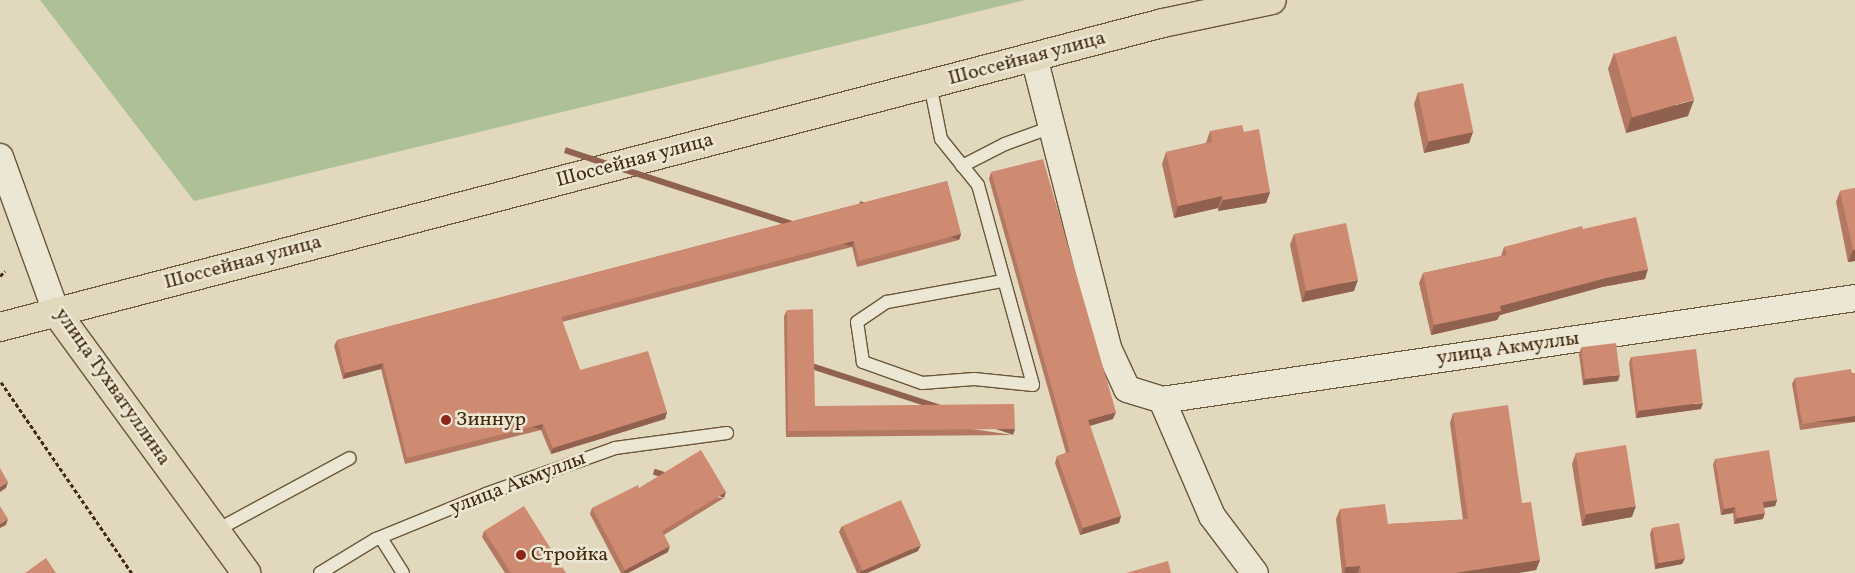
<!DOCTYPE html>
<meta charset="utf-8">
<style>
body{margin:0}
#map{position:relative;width:1855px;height:573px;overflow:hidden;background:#e1d8be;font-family:Vollkorn,serif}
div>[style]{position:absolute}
.green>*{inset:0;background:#aec095}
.path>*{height:3px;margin-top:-1.5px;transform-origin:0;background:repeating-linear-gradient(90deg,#442a0c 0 4px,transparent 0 6.5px)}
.roads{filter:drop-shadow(1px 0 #6b5638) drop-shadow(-1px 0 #6b5638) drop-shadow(0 1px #6b5638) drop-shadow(0 -1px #6b5638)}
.lane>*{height:12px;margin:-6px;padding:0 6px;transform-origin:6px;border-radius:6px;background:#ece6d5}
.street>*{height:26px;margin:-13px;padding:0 13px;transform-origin:13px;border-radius:13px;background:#ece6d5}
.primary>*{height:28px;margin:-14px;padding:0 14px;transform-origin:14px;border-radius:14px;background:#e1d8be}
.wall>*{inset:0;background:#b27861}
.shaded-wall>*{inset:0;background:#91614f;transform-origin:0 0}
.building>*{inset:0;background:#cf8b71;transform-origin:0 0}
.dots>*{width:14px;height:14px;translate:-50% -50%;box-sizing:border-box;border:2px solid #ece6d5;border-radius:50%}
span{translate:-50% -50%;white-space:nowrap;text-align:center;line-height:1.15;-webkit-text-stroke:5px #ece6d5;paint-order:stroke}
.street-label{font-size:20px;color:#442a0c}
.poi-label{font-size:20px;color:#442a0c}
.left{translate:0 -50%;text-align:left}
</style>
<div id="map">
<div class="green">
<div style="clip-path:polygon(40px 0,1025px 0,194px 201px)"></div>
</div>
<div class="path">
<div style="left:0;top:276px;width:7px;rotate:-45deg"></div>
<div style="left:1px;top:382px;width:232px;rotate:55.6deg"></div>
</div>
<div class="roads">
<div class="lane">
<div style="left:930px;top:84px;width:56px;rotate:78.7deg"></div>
<div style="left:941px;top:139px;width:59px;rotate:51.2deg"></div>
<div style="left:978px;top:185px;width:207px;rotate:74.6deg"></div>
<div style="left:1033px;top:385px;width:59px;rotate:-174.2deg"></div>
<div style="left:974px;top:379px;width:52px;rotate:175.6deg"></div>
<div style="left:922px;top:383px;width:63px;rotate:-160.4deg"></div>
<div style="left:863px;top:362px;width:40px;rotate:-98.5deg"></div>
<div style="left:857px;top:322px;width:36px;rotate:-34deg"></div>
<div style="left:887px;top:302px;width:118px;rotate:-10.3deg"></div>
<div style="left:962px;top:166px;width:48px;rotate:-27.1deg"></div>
<div style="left:1005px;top:144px;width:50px;rotate:-19.9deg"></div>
<div style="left:215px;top:531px;width:153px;rotate:-28.4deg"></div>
<div style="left:381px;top:538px;width:41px;rotate:57.8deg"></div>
<div style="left:320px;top:573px;width:66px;rotate:-31.3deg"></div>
<div style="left:376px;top:539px;width:119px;rotate:-22.2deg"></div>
<div style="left:486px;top:494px;width:137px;rotate:-19.6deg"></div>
<div style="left:615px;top:448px;width:113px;rotate:-7.6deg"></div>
</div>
<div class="street">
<div style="left:1034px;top:57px;width:300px;rotate:75.7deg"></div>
<div style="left:1108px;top:348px;width:45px;rotate:65.1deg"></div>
<div style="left:1127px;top:389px;width:37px;rotate:17deg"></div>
<div style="left:1162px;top:400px;width:126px;rotate:66.7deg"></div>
<div style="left:1212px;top:516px;width:71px;rotate:53deg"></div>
<div style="left:0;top:157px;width:165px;rotate:70.1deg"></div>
<div style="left:1162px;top:400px;width:700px;rotate:-8.37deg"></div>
</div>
<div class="primary">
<div style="left:56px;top:312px;width:323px;rotate:53.9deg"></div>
<div style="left:0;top:327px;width:1202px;rotate:-14.65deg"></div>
<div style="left:1163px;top:23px;width:111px;rotate:-11.9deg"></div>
</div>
</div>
<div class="wall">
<div style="clip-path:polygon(1614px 53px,1688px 116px,1626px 133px,1608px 69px)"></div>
<div style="clip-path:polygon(1418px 92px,1473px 132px,1469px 143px,1424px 153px,1414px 104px)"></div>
<div style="clip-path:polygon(1210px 131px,1244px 132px,1270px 192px,1266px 203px,1218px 211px,1218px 208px,1174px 218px,1162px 164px,1166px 152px,1206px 143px)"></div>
<div style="clip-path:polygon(991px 172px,1113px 419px,1090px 426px,1121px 516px,1119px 523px,1080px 535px,1055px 463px,1057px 456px,1066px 453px,989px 179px)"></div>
<div style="clip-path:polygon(947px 181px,961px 234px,959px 240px,857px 267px,852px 247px,562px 322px,580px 370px,667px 412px,665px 419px,551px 454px,541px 430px,405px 464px,381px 369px,343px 379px,334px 346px,337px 340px)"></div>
<div style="clip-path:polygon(1855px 188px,1855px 261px,1848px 262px,1836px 202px,1840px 191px)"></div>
<div style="clip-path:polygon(1583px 229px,1645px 279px,1602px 287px,1500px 315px,1497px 320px,1431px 335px,1419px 283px,1423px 273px,1501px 256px,1504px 247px)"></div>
<div style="clip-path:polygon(1294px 234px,1354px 291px,1302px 302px,1290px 245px)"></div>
<div style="clip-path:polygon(787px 310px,815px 406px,1013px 435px,786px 437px,784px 316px)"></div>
<div style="clip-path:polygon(1581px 348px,1618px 381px,1583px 385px,1579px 354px)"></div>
<div style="clip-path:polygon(1631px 357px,1701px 409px,1636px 418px,1629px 363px)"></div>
<div style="clip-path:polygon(1855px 373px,1855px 422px,1800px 430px,1792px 384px,1795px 378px)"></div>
<div style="clip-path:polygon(1453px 413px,1522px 503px,1540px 560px,1536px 570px,1518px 573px,1342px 573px,1336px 519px,1340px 509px,1388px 524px,1463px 520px,1450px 423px)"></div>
<div style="clip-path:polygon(1576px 453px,1632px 517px,1582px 526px,1572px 464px)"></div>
<div style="clip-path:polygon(1715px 459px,1777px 500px,1775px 506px,1764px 508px,1763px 519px,1734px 524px,1733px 513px,1721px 515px,1713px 465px)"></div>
<div style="clip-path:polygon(639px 488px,724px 498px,664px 535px,668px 552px,628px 573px,621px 573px,590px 514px,592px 508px)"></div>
<div style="clip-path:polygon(842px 526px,918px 551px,867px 573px,857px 573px,839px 532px)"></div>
<div style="clip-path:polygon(1652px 528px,1685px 558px,1682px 564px,1655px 569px,1650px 534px)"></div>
<div style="clip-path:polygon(484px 531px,566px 573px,505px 573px,482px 537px)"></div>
</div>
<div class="shaded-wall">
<div style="clip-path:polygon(1694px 100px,1688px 116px,1626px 133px,1631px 118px)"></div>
<div style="clip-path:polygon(1473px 132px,1469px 143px,1424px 153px,1429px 141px)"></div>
<div style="clip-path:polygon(1270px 192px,1266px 203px,1218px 211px,1223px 200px)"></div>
<div style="clip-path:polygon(1222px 196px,1218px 208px,1174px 218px,1178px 206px)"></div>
<div style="left:961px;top:234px;width:6px;height:106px;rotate:108deg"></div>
<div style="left:854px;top:241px;width:6px;height:303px;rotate:108deg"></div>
<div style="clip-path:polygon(1853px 250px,1855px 250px,1855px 261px,1848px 262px)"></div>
<div style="clip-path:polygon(1648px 269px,1645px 279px,1602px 287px,1500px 315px,1497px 320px,1431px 335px,1434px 325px,1500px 306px,1606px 278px)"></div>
<div style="clip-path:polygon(1358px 280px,1354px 291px,1302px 302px,1306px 291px)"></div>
<div style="clip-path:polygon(383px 363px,381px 369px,343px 379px,345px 373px)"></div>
<div style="clip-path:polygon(1620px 375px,1618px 381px,1583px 385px,1585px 379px)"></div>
<div style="clip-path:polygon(1703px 403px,1701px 409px,1636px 418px,1639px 411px)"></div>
<div style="clip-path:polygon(667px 412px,665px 419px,551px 454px,553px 448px)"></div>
<div style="clip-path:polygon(1116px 412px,1113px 419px,1085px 427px,1088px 420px)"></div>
<div style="left:1855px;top:416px;width:6px;height:54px;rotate:90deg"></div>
<div style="left:543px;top:424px;width:6px;height:140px;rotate:108deg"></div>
<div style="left:1015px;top:429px;width:6px;height:227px;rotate:108deg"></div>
<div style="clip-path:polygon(8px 482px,6px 488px,0 492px,0 487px)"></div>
<div style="left:726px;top:492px;width:6px;height:75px;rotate:108deg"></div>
<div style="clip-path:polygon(1777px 500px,1775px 506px,1761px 508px,1763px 502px)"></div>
<div style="clip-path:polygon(1636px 506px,1632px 517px,1582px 526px,1586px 514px)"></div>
<div style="clip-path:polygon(1735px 507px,1733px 513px,1721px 515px,1724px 509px)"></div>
<div style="clip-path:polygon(1765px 513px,1763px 519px,1734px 524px,1737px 518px)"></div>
<div style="clip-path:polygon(1121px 516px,1119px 523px,1080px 535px,1083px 528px)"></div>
<div style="clip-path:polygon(8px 519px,6px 525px,0 528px,0 524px)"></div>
<div style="clip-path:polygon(921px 545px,918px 551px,867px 573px,860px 573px,861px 571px)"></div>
<div style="clip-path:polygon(670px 546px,668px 552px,628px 573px,623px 573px,625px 570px)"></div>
<div style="clip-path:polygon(1685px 558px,1682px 564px,1655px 569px,1657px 563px)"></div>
<div style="clip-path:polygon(1540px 560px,1536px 570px,1518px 573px,1454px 573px)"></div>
<div style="clip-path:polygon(1360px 566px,1357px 573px,1344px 573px,1346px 567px)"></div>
</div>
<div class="building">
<div style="left:1676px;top:36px;width:66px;height:64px;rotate:74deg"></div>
<div style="left:1463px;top:83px;width:50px;height:46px;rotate:78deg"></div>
<div style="clip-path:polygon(1242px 125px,1244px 132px,1259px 129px,1270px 192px,1223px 200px,1222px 196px,1178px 206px,1166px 152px,1212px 142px,1210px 131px)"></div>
<div style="clip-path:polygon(1043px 159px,1116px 412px,1088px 420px,1121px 516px,1083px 528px,1057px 456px,1070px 452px,991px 172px)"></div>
<div style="clip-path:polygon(947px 181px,961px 234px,859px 261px,854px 241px,561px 317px,580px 370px,648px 351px,667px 412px,553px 448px,543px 424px,407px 458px,383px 363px,345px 373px,337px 340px)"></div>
<div style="clip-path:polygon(1855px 188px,1855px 250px,1853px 250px,1840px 191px)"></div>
<div style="clip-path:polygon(1636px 217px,1648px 269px,1606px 278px,1500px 306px,1501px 311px,1434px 325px,1423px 273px,1507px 255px,1504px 247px,1582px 226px,1583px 229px)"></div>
<div style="left:1346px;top:223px;width:58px;height:53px;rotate:78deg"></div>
<div style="clip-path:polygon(813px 309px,815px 406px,1014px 404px,1015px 429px,788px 431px,787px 310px)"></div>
<div style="left:1616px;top:343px;width:32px;height:35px;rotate:83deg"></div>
<div style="left:1696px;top:349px;width:54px;height:65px;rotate:83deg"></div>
<div style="clip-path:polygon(1851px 369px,1852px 374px,1855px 373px,1855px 416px,1802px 424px,1795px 378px)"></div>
<div style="clip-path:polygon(1508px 405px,1522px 503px,1531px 502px,1540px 560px,1454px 573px,1361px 573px,1360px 566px,1346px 567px,1340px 509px,1385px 504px,1388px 524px,1468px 519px,1453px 413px)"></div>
<div style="left:1626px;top:445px;width:62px;height:51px;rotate:81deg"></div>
<div style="clip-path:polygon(701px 450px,726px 492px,662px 531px,670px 546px,625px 570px,592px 508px,638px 485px,639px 488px)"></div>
<div style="clip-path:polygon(1769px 450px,1777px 500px,1763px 502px,1765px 513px,1737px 518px,1735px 507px,1724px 509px,1715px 459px)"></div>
<div style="clip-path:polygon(0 468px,8px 482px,0 487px)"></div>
<div style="left:901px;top:500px;width:49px;height:64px;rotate:66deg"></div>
<div style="clip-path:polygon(0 506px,8px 519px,0 524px)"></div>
<div style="clip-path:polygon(524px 506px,566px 573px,511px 573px,484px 531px)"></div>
<div style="left:1679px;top:523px;width:36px;height:27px;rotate:80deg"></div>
<div style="clip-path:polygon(46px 558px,56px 573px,25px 573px)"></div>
<div style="clip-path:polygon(1168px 561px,1171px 573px,1126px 573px)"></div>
</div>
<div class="dots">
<div style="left:446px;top:420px;background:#8f2418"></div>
<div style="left:521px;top:555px;background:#8f2418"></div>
</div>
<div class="street-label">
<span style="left:1027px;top:59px;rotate:-15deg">Шоссейная улица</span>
<span style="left:635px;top:161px;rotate:-15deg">Шоссейная улица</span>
<span style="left:243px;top:263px;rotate:-15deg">Шоссейная улица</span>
<span style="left:1508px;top:349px;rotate:-8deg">улица Акмуллы</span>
<span style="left:112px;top:387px;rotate:55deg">улица Тухватуллина</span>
<span style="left:518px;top:484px;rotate:-21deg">улица Акмуллы</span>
</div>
<div class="poi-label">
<span class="left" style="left:456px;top:420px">Зиннур</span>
<span class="left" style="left:531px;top:555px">Стройка</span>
</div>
</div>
